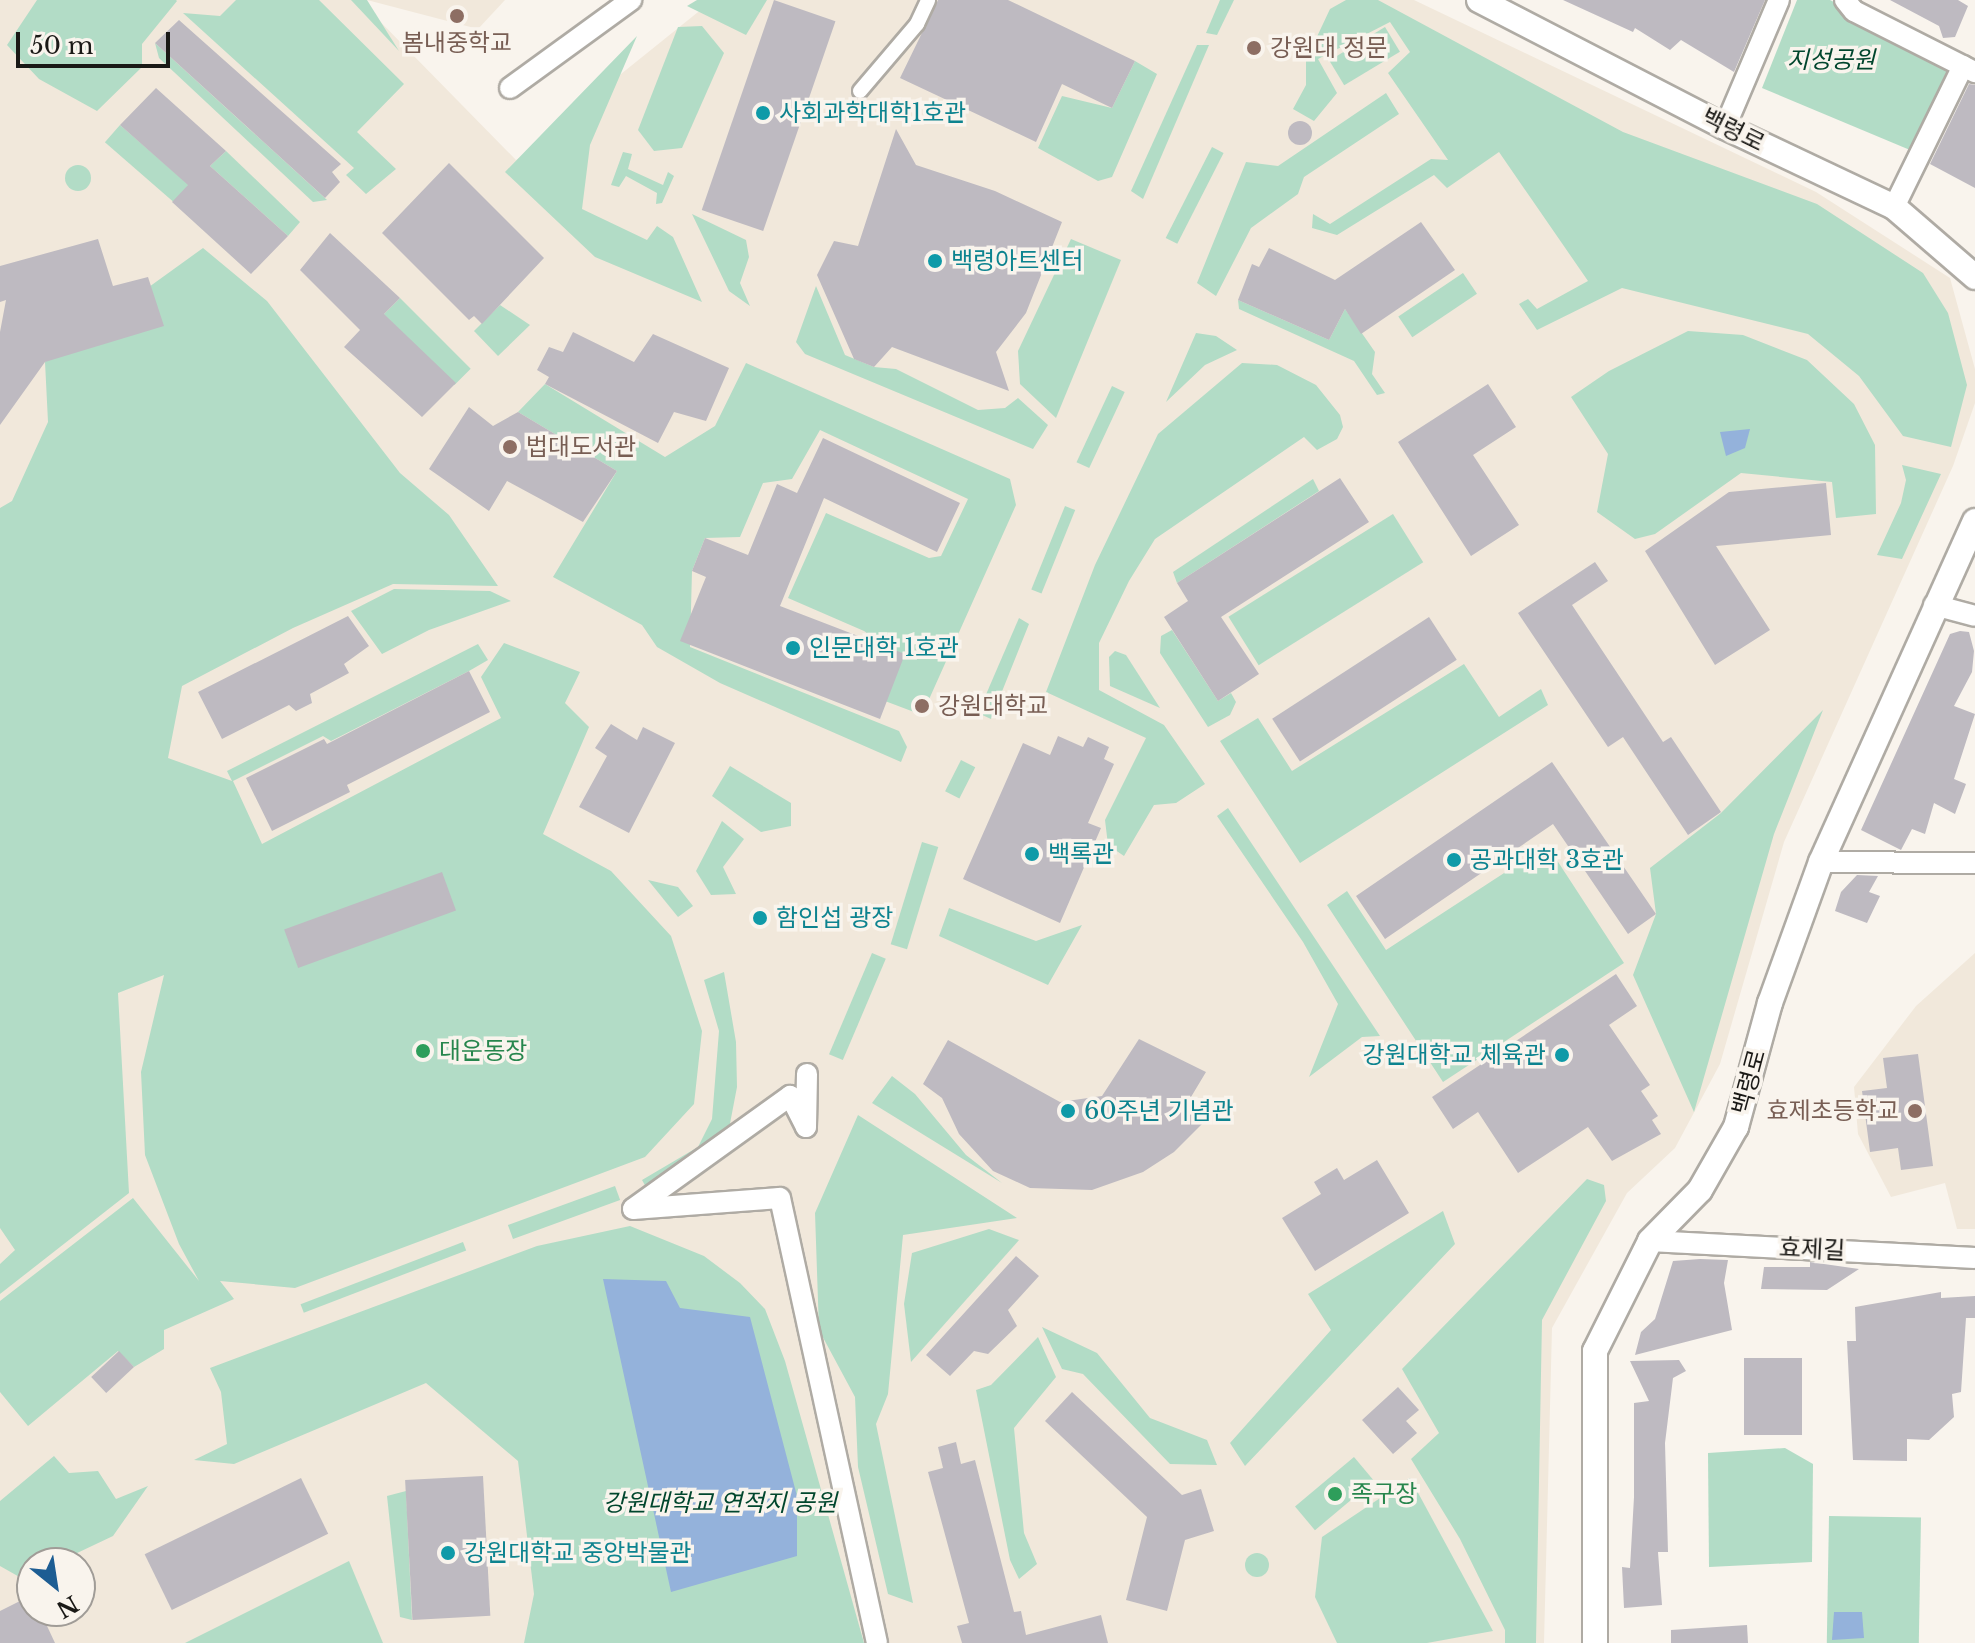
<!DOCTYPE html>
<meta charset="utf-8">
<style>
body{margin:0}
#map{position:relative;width:1975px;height:1643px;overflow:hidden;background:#f9f4ed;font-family:"Libre Baskerville","Noto Sans KR",serif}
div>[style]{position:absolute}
.built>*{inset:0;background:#f1e8db}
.green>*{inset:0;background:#b2dcc6;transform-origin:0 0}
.round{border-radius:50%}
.water>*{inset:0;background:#94b2db}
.building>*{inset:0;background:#bebac1;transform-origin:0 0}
.roads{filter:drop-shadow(2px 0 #afaba4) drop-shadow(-2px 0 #afaba4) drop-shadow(0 2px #afaba4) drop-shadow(0 -2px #afaba4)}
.pedestrian>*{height:14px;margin:-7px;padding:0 7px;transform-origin:7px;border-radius:7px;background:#fff}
.minor>*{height:20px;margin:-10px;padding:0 10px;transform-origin:10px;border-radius:10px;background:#fff}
.tertiary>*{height:24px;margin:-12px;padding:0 12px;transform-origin:12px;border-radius:12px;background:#fff}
.dots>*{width:22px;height:22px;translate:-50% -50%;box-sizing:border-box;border:4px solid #f9f4ed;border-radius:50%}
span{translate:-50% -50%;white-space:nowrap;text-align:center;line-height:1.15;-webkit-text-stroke:7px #f9f4ed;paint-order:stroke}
.education-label{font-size:24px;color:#785e54}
.left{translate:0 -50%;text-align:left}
.right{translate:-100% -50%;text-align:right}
.park-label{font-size:24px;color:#00462d;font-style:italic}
.culture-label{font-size:24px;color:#0d838f}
.street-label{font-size:24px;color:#1a1916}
.leisure-label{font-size:24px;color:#27864d}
.north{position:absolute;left:16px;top:1547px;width:80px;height:80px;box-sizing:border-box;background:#f9f4ed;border:2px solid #a09c97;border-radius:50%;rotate:150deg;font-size:22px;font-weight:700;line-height:32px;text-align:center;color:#1a1916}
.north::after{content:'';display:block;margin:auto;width:28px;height:36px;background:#1d5d93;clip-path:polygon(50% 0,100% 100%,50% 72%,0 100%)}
.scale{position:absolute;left:16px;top:32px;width:154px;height:36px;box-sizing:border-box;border:4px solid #1a1916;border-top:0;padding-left:10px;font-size:24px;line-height:28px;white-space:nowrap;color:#1a1916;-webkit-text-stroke:6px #f9f4ed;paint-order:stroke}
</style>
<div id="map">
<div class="built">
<div style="clip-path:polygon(evenodd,0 0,359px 0,516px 160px,565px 130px,616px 78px,713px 0,1414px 0,1816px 192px,1950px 278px,1975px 369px,1975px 403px,1953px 466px,1784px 842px,1720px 1064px,1675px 1148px,1627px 1193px,1552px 1328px,1544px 1643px,0 1643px,0 0,32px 1563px,80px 1563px,80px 1611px,32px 1611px,32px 1563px)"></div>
<div style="clip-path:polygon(367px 0,505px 0,478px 29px)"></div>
<div style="clip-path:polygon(1975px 953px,1975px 1229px,1957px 1229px,1945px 1183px,1891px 1197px,1858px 1134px,1854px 1087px,1916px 1006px)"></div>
</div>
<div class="green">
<div style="clip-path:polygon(37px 0,176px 0,177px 1px,142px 44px,142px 67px,97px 111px,39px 79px,7px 45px)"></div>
<div style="clip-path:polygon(236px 0,319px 0,404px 84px,357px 132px,396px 169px,366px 194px,346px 175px,354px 168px,183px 13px,220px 16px)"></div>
<div style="clip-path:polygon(351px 0,367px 0,399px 51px)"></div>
<div style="clip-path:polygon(697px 0,767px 0,746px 35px,687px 6px)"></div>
<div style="clip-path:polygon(1220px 0,1234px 0,1217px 35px,1206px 33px)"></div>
<div style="clip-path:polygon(1346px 0,1378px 0,1623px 132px,1817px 204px,1923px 273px,1948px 313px,1967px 385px,1951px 447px,1903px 436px,1859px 376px,1808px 334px,1622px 288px,1537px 330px,1519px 304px,1528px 299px,1537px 309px,1588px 281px,1499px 152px,1447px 188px,1434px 175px,1337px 235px,1312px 228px,1313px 214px,1330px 224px,1431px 159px,1448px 160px,1388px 73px,1410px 52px,1390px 22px,1318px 59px,1337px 93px,1314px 121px,1293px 109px,1306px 85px,1306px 60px,1330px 9px)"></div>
<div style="clip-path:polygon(1797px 0,1830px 0,1955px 65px,1910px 150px,1762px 88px)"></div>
<div style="clip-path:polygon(702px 26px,724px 53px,682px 148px,654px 151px,638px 130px,678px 27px)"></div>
<div style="left:1385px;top:27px;width:29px;height:65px;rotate:59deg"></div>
<div style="clip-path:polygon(637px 36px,590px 145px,582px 209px,647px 240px,657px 226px,673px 237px,702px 302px,595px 257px,505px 172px)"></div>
<div style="clip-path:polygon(155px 43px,327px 200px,313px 202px,159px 58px)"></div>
<div style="clip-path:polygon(1197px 45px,1209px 45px,1143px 199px,1131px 191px)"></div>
<div style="clip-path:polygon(1135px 61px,1157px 74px,1112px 177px,1098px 181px,1038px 148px,1062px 96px,1112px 108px)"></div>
<div style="clip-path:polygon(1386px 93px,1399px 114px,1304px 177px,1298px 194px,1251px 228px,1216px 296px,1197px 283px,1246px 162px,1278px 166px)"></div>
<div style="left:120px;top:125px;width:91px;height:23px;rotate:41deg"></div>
<div style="left:1212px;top:147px;width:13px;height:102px;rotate:27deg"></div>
<div style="clip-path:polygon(226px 151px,300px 222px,288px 236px,210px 166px)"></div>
<div style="clip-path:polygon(623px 152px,632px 154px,628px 169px,663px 185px,668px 172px,674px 176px,662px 203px,656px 204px,657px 193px,626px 176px,619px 187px,611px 185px)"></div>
<div class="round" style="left:65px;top:165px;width:26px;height:26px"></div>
<div style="clip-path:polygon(692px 214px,746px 240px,749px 257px,740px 283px,750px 306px,729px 291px)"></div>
<div style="clip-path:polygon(1071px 239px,1121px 260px,1056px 418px,1020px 384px,1018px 351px)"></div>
<div style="clip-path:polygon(203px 248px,267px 301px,400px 473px,449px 515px,498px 586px,393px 584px,293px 628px,182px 686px,168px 758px,232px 781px,227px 771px,478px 644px,488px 660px,469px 671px,331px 741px,323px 736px,233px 781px,262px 844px,501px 718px,481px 677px,504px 643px,580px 672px,565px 703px,589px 727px,543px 834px,611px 871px,671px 936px,702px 1031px,694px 1104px,645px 1157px,295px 1288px,220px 1281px,234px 1299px,164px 1330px,164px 1349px,134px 1367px,118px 1351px,28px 1426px,0 1392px,0 1301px,133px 1198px,199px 1281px,179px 1244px,145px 1155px,141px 1072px,164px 975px,118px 993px,129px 1193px,0 1294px,0 1264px,15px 1250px,0 1228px,0 508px,12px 501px,48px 422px,45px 362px)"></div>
<div style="left:1463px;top:273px;width:25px;height:78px;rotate:56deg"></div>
<div style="clip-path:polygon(816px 286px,845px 355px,874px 367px,896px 369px,978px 410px,1005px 408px,1018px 398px,1048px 425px,1033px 449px,805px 354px,796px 342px)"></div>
<div style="left:400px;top:298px;width:100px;height:23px;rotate:45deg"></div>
<div style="clip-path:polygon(1238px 300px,1329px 340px,1345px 309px,1375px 352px,1372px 374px,1385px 393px,1377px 395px,1354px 361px,1239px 309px)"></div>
<div style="clip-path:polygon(500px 305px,530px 325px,498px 356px,474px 331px)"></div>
<div style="clip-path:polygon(1688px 331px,1743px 335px,1807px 360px,1854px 404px,1875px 445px,1876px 514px,1836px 518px,1832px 482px,1741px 473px,1655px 534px,1635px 539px,1597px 512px,1608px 454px,1571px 397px,1609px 371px)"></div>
<div style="clip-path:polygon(1196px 333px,1216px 336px,1237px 350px,1205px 365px,1166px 402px)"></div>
<div style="clip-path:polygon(746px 363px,1010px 479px,1016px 505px,922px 715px,885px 701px,898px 654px,864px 631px,788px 598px,826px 513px,929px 558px,941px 556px,968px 499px,820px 430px,792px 479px,763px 483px,740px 537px,705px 538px,692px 571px,690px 647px,899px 731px,907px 747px,901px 762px,720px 683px,657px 647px,642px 625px,553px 577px,617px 471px,518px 412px,545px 384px,665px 457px,715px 426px)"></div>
<div style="clip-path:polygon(1242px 363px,1277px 365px,1316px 385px,1340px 415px,1343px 427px,1337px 439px,1317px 450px,1304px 437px,1155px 539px,1129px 581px,1099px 643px,1099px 690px,1164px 725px,1205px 784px,1176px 803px,1154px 805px,1124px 856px,1108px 845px,1105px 820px,1146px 738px,1046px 692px,1095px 565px,1158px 434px)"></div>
<div style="left:1112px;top:386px;width:14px;height:84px;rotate:25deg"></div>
<div style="clip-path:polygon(1902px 465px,1941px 474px,1902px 559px,1877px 555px,1901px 503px,1906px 480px)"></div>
<div style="clip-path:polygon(1313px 479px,1319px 491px,1177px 583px,1173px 572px)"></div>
<div style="left:1065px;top:506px;width:11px;height:90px;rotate:22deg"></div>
<div style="left:1393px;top:514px;width:57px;height:194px;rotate:58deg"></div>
<div style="clip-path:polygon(394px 589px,490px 591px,511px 601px,429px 630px,382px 654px,351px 611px)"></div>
<div style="clip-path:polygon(1019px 618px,1029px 624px,991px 719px,978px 713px)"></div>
<div style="clip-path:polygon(1172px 630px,1218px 701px,1231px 693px,1236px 702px,1230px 715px,1208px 727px,1160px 653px,1161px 636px)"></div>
<div style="clip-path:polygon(1115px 651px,1126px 655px,1160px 708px,1110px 686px,1109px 657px)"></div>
<div style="clip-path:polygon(1464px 664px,1499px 717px,1541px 689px,1548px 705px,1300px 863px,1220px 741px,1258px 718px,1292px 771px)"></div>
<div style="clip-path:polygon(1823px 710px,1774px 834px,1694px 1112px,1633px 975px,1656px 914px,1650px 868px,1721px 813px)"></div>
<div style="left:961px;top:760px;width:16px;height:35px;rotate:27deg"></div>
<div style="clip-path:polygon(730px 766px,791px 803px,791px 826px,761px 832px,712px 796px)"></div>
<div style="clip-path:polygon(1228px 808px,1380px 1036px,1362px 1037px,1309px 1077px,1338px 1004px,1303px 942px,1217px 816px)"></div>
<div style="clip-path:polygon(722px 821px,744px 839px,723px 867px,736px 894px,711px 895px,696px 871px)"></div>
<div style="left:922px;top:842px;width:17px;height:107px;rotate:17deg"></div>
<div style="clip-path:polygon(1547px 845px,1624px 963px,1443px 1082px,1327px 905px,1347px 891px,1386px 950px)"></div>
<div style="clip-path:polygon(648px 880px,678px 887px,693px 906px,678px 917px)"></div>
<div style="clip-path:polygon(949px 908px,1036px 941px,1082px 925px,1048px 985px,939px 936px)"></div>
<div style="left:872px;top:953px;width:15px;height:110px;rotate:23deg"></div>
<div style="clip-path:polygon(724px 972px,736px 1042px,737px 1087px,728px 1134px,650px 1194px,642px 1180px,698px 1147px,712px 1119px,719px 1031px,704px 980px)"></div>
<div style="clip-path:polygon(892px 1076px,915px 1094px,966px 1155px,1002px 1183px,872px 1103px)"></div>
<div style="clip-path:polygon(858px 1115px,1017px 1218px,903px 1235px,888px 1394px,876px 1424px,913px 1603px,888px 1594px,858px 1467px,855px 1397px,819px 1330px,815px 1213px)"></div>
<div style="clip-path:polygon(1587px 1179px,1604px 1185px,1606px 1201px,1542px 1320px,1536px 1643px,1505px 1643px,1505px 1630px,1460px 1539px,1411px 1459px,1439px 1433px,1402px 1369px)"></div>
<div style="left:615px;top:1186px;width:15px;height:114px;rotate:70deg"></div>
<div style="clip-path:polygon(1443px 1211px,1455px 1244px,1245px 1466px,1230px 1443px,1331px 1330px,1308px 1294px)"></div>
<div style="clip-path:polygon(630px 1226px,704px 1256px,740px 1283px,765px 1309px,785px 1361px,864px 1643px,524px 1643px,534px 1594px,518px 1461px,426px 1383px,234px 1464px,194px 1460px,227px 1444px,221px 1392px,210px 1368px,537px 1246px)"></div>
<div style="clip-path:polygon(989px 1229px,1019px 1240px,911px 1362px,904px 1304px,912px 1253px)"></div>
<div style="left:463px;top:1242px;width:9px;height:174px;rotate:69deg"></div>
<div style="clip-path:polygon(1042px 1327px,1097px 1353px,1150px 1418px,1207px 1440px,1217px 1465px,1170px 1464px,1083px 1374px,1062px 1369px)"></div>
<div style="clip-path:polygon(1038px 1337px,1056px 1377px,1014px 1428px,1024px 1533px,1037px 1564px,1019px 1579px,1010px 1560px,976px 1390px,991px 1385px)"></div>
<div style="clip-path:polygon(1785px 1448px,1813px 1464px,1812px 1562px,1709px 1567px,1708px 1453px)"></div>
<div style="clip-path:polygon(54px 1456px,69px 1473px,98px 1471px,116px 1499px,148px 1486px,113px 1536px,56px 1563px,32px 1563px,32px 1574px,23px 1579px,0 1566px,0 1501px)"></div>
<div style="left:1354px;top:1457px;width:31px;height:77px;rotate:50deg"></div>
<div style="clip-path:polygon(1410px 1478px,1493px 1631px,1427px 1643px,1337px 1643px,1315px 1597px,1322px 1537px)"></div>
<div style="clip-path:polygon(406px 1491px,412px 1620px,400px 1617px,387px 1496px)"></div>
<div style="left:1829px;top:1516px;width:92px;height:127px;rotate:1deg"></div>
<div class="round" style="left:1245px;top:1553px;width:24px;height:24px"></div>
<div style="clip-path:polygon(349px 1561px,383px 1643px,185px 1643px)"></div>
</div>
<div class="water">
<div style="clip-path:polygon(1750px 429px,1745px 448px,1726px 456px,1720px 432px)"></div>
<div style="clip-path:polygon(603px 1279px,666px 1281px,680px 1308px,750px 1317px,797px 1496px,797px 1556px,671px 1592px)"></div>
<div style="clip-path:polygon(1834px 1612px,1862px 1612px,1864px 1638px,1832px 1640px)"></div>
</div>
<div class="building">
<div style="left:774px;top:0;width:65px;height:222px;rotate:19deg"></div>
<div style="clip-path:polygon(938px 0,1008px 0,1135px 61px,1112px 108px,1062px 84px,1036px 142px,900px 78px)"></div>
<div style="clip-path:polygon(1563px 0,1765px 0,1734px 72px,1681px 40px,1670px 50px,1635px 28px,1633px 32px)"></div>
<div style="clip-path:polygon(1890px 0,1958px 0,1968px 6px,1955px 37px,1943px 38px,1939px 26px)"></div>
<div style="clip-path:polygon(179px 20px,341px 164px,332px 172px,340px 182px,325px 198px,155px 43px)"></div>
<div style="clip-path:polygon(1969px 84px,1975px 85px,1975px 188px,1930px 164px)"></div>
<div style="clip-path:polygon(156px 88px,226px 151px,210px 166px,288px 236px,251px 274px,172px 202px,188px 185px,120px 125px)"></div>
<div class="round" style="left:1288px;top:121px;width:24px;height:24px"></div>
<div style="clip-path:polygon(896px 129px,916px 165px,995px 191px,1062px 222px,1026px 313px,996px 352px,1009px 391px,892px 347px,874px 367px,854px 359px,817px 275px,834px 241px,858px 246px)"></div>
<div style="clip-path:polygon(449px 163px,544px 258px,482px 324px,474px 316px,469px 320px,382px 233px)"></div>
<div style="clip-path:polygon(1421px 222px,1455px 270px,1361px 334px,1345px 309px,1329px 340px,1238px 300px,1252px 264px,1259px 267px,1269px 248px,1335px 280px)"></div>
<div style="clip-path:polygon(330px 233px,400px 298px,384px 314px,456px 383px,422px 417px,344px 347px,360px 330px,300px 270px)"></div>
<div style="clip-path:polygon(98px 239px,113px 286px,148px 277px,164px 326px,45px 362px,0 425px,0 332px,6px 300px,0 302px,0 266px)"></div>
<div style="clip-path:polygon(573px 332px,634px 362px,653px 334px,729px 368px,706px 421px,674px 412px,658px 443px,545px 384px,549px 377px,537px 370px,549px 347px,563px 352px)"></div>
<div style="clip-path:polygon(1488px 384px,1516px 427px,1473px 455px,1519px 525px,1471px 556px,1398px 442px)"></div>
<div style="clip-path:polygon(469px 407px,493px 426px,518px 412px,617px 471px,583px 522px,507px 481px,489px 511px,429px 469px)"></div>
<div style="clip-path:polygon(823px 438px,960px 503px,937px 552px,824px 498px,780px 606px,905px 654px,880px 719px,680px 641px,706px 577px,692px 571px,705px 538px,748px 555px,777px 484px,797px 493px)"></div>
<div style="clip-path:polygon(1340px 478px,1369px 522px,1221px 617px,1259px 674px,1218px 701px,1164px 617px,1188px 601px,1177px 583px)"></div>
<div style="clip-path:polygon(1826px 483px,1831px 535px,1716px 546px,1770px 630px,1715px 665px,1645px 551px,1729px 492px)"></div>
<div style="clip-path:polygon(1595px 562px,1608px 581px,1572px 605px,1663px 742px,1671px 737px,1721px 812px,1688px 835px,1623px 737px,1608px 747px,1518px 613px)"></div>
<div style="clip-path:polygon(348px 616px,369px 646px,344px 664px,349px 673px,310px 694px,312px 703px,296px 711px,289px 705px,222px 739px,198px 692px)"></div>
<div style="left:1429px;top:617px;width:51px;height:187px;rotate:57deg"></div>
<div style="clip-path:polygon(1960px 631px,1969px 632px,1974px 651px,1972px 672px,1954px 706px,1975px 714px,1954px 779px,1966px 784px,1955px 814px,1934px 803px,1925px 834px,1912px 829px,1901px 850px,1861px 830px,1950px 634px)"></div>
<div style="clip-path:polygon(469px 671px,490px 712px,347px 785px,350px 792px,272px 831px,246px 778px,324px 739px,327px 744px)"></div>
<div style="clip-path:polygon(611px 724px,637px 740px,643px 727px,675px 743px,629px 833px,579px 807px,607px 756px,595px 748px)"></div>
<div style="clip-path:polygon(1058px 736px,1083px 747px,1088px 737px,1109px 747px,1104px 759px,1114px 764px,1088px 823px,1101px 828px,1060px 923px,963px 879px,1023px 743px,1050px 755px)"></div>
<div style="clip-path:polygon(1552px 762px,1656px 914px,1628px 934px,1553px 824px,1385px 939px,1356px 896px)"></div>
<div style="left:442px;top:872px;width:41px;height:168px;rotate:70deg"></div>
<div style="clip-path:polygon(1857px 875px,1878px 876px,1869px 892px,1880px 896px,1867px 923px,1835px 911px,1841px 892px)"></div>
<div style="clip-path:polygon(1616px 974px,1637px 1006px,1609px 1025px,1650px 1085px,1641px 1091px,1658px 1116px,1652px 1120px,1661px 1134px,1612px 1161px,1588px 1127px,1518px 1173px,1478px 1112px,1453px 1129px,1432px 1097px)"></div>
<div style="clip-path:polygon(1139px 1039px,1206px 1072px,1185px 1107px,1205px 1121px,1174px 1152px,1143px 1172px,1092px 1190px,1030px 1188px,993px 1171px,959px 1134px,942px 1098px,923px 1084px,948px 1040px,1060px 1102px,1102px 1096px)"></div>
<div style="clip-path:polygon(1918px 1054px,1933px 1166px,1901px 1170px,1898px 1148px,1870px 1152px,1862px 1091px,1887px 1088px,1883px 1058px)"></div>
<div style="clip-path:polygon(1377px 1160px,1409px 1213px,1315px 1271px,1282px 1218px,1321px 1194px,1314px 1182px,1337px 1168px,1344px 1180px)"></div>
<div style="clip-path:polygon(1016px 1256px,1039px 1276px,1008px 1310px,1017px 1326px,988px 1354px,974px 1351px,950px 1376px,926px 1355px)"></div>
<div style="clip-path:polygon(1700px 1259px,1728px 1260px,1724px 1283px,1732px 1330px,1635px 1355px,1641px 1332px,1655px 1319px,1673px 1261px)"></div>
<div style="clip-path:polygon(1810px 1262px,1859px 1269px,1827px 1290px,1761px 1289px,1764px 1267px,1810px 1267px)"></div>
<div style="clip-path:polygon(1941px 1292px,1941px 1298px,1975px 1296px,1975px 1318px,1966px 1318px,1961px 1392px,1952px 1394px,1954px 1417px,1929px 1440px,1907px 1439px,1907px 1461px,1853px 1460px,1847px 1341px,1856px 1341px,1855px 1307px)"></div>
<div style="left:119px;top:1351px;width:22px;height:38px;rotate:47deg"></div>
<div style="left:1802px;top:1358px;width:77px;height:58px;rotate:90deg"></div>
<div style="clip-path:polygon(1679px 1360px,1686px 1371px,1673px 1378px,1665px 1443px,1668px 1552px,1658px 1552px,1662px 1605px,1624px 1608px,1622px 1567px,1630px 1568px,1634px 1497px,1634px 1403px,1649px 1401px,1630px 1361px)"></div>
<div style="clip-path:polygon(1398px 1387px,1419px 1410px,1406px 1421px,1417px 1433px,1393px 1454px,1362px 1420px)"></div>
<div style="clip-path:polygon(1072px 1392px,1182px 1495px,1201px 1489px,1214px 1531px,1185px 1540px,1167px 1611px,1126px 1600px,1147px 1517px,1045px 1421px)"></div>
<div style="clip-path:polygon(956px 1442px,961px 1464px,975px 1460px,1014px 1612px,1021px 1611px,1026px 1635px,1101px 1615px,1108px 1643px,962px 1643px,957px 1626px,969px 1623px,928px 1472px,943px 1468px,938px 1447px)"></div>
<div style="left:483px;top:1476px;width:140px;height:78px;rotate:87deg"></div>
<div style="left:301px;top:1478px;width:62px;height:174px;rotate:64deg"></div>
<div style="clip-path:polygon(32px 1595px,32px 1611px,40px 1611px,55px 1643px,0 1643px,0 1611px)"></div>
<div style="clip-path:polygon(1747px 1625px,1748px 1643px,1671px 1643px,1671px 1630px)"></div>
</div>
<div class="roads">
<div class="pedestrian">
<div style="left:860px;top:91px;width:88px;rotate:-49.6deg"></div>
<div style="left:917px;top:24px;width:26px;rotate:-65deg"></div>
</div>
<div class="minor">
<div style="left:1845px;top:0;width:14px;rotate:51deg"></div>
<div style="left:1854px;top:11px;width:136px;rotate:26.8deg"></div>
<div style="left:510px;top:88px;width:150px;rotate:-36deg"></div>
<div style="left:1725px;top:127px;width:138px;rotate:-67deg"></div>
<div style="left:1894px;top:207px;width:157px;rotate:-63.9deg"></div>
<div style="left:1934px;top:605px;width:42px;rotate:15deg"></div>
<div style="left:1821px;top:862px;width:154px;rotate:0.4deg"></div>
<div style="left:807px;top:1074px;width:53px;rotate:91.1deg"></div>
<div style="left:806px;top:1127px;width:35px;rotate:-117deg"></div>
<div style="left:790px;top:1096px;width:193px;rotate:144.3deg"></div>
<div style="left:633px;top:1209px;width:147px;rotate:-4.3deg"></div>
<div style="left:780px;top:1198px;width:455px;rotate:77.7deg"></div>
<div style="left:1650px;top:1241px;width:325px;rotate:3deg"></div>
</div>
<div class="tertiary">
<div style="left:1479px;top:0;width:277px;rotate:27.3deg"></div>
<div style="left:1725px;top:127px;width:187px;rotate:25.3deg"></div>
<div style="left:1894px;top:207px;width:107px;rotate:40.8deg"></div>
<div style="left:1595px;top:1643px;width:292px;rotate:-90deg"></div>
<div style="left:1595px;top:1351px;width:123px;rotate:-63.4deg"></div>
<div style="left:1650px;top:1241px;width:71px;rotate:-45.6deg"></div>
<div style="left:1700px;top:1190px;width:73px;rotate:-60.3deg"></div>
<div style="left:1736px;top:1127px;width:129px;rotate:-74.7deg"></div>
<div style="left:1770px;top:1003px;width:150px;rotate:-70.1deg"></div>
<div style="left:1821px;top:862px;width:374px;rotate:-65.7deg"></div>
</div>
</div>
<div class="dots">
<div style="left:457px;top:16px;background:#8d6e63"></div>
<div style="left:1254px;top:48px;background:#8d6e63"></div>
<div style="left:763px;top:113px;background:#0f9aa8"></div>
<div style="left:935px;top:261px;background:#0f9aa8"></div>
<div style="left:510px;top:447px;background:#8d6e63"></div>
<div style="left:793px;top:648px;background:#0f9aa8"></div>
<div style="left:922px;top:706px;background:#8d6e63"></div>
<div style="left:1032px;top:854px;background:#0f9aa8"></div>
<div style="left:1454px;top:860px;background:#0f9aa8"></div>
<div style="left:760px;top:918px;background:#0f9aa8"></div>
<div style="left:423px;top:1051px;background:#2e9e5b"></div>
<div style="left:1562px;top:1055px;background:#0f9aa8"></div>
<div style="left:1068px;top:1111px;background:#0f9aa8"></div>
<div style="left:1915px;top:1111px;background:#8d6e63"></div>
<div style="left:1335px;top:1494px;background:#2e9e5b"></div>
<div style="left:448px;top:1553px;background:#0f9aa8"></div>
</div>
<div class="education-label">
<span style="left:457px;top:43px">봄내중학교</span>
<span class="left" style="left:1270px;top:48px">강원대 정문</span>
<span class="left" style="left:526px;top:447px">법대도서관</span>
<span class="left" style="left:938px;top:706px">강원대학교</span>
<span class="right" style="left:1899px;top:1111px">효제초등학교</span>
</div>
<div class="park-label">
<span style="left:1831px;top:60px">지성공원</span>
<span style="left:720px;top:1503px">강원대학교 연적지 공원</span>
</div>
<div class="culture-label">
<span class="left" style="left:779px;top:113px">사회과학대학1호관</span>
<span class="left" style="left:951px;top:261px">백령아트센터</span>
<span class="left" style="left:809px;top:648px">인문대학 1호관</span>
<span class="left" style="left:1048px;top:854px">백록관</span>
<span class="left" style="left:1470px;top:860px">공과대학 3호관</span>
<span class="left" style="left:776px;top:918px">함인섭 광장</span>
<span class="right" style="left:1546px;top:1055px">강원대학교 체육관</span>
<span class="left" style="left:1084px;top:1111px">60주년 기념관</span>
<span class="left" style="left:464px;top:1553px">강원대학교 중앙박물관</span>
</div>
<div class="street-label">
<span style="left:1733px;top:130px;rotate:26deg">백령로</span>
<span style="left:1749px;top:1082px;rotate:-75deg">백령로</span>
<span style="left:1812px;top:1249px;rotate:3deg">효제길</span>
</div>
<div class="leisure-label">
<span class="left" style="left:439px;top:1051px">대운동장</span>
<span class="left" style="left:1351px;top:1494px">족구장</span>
</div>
<div class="north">N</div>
<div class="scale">50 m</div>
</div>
